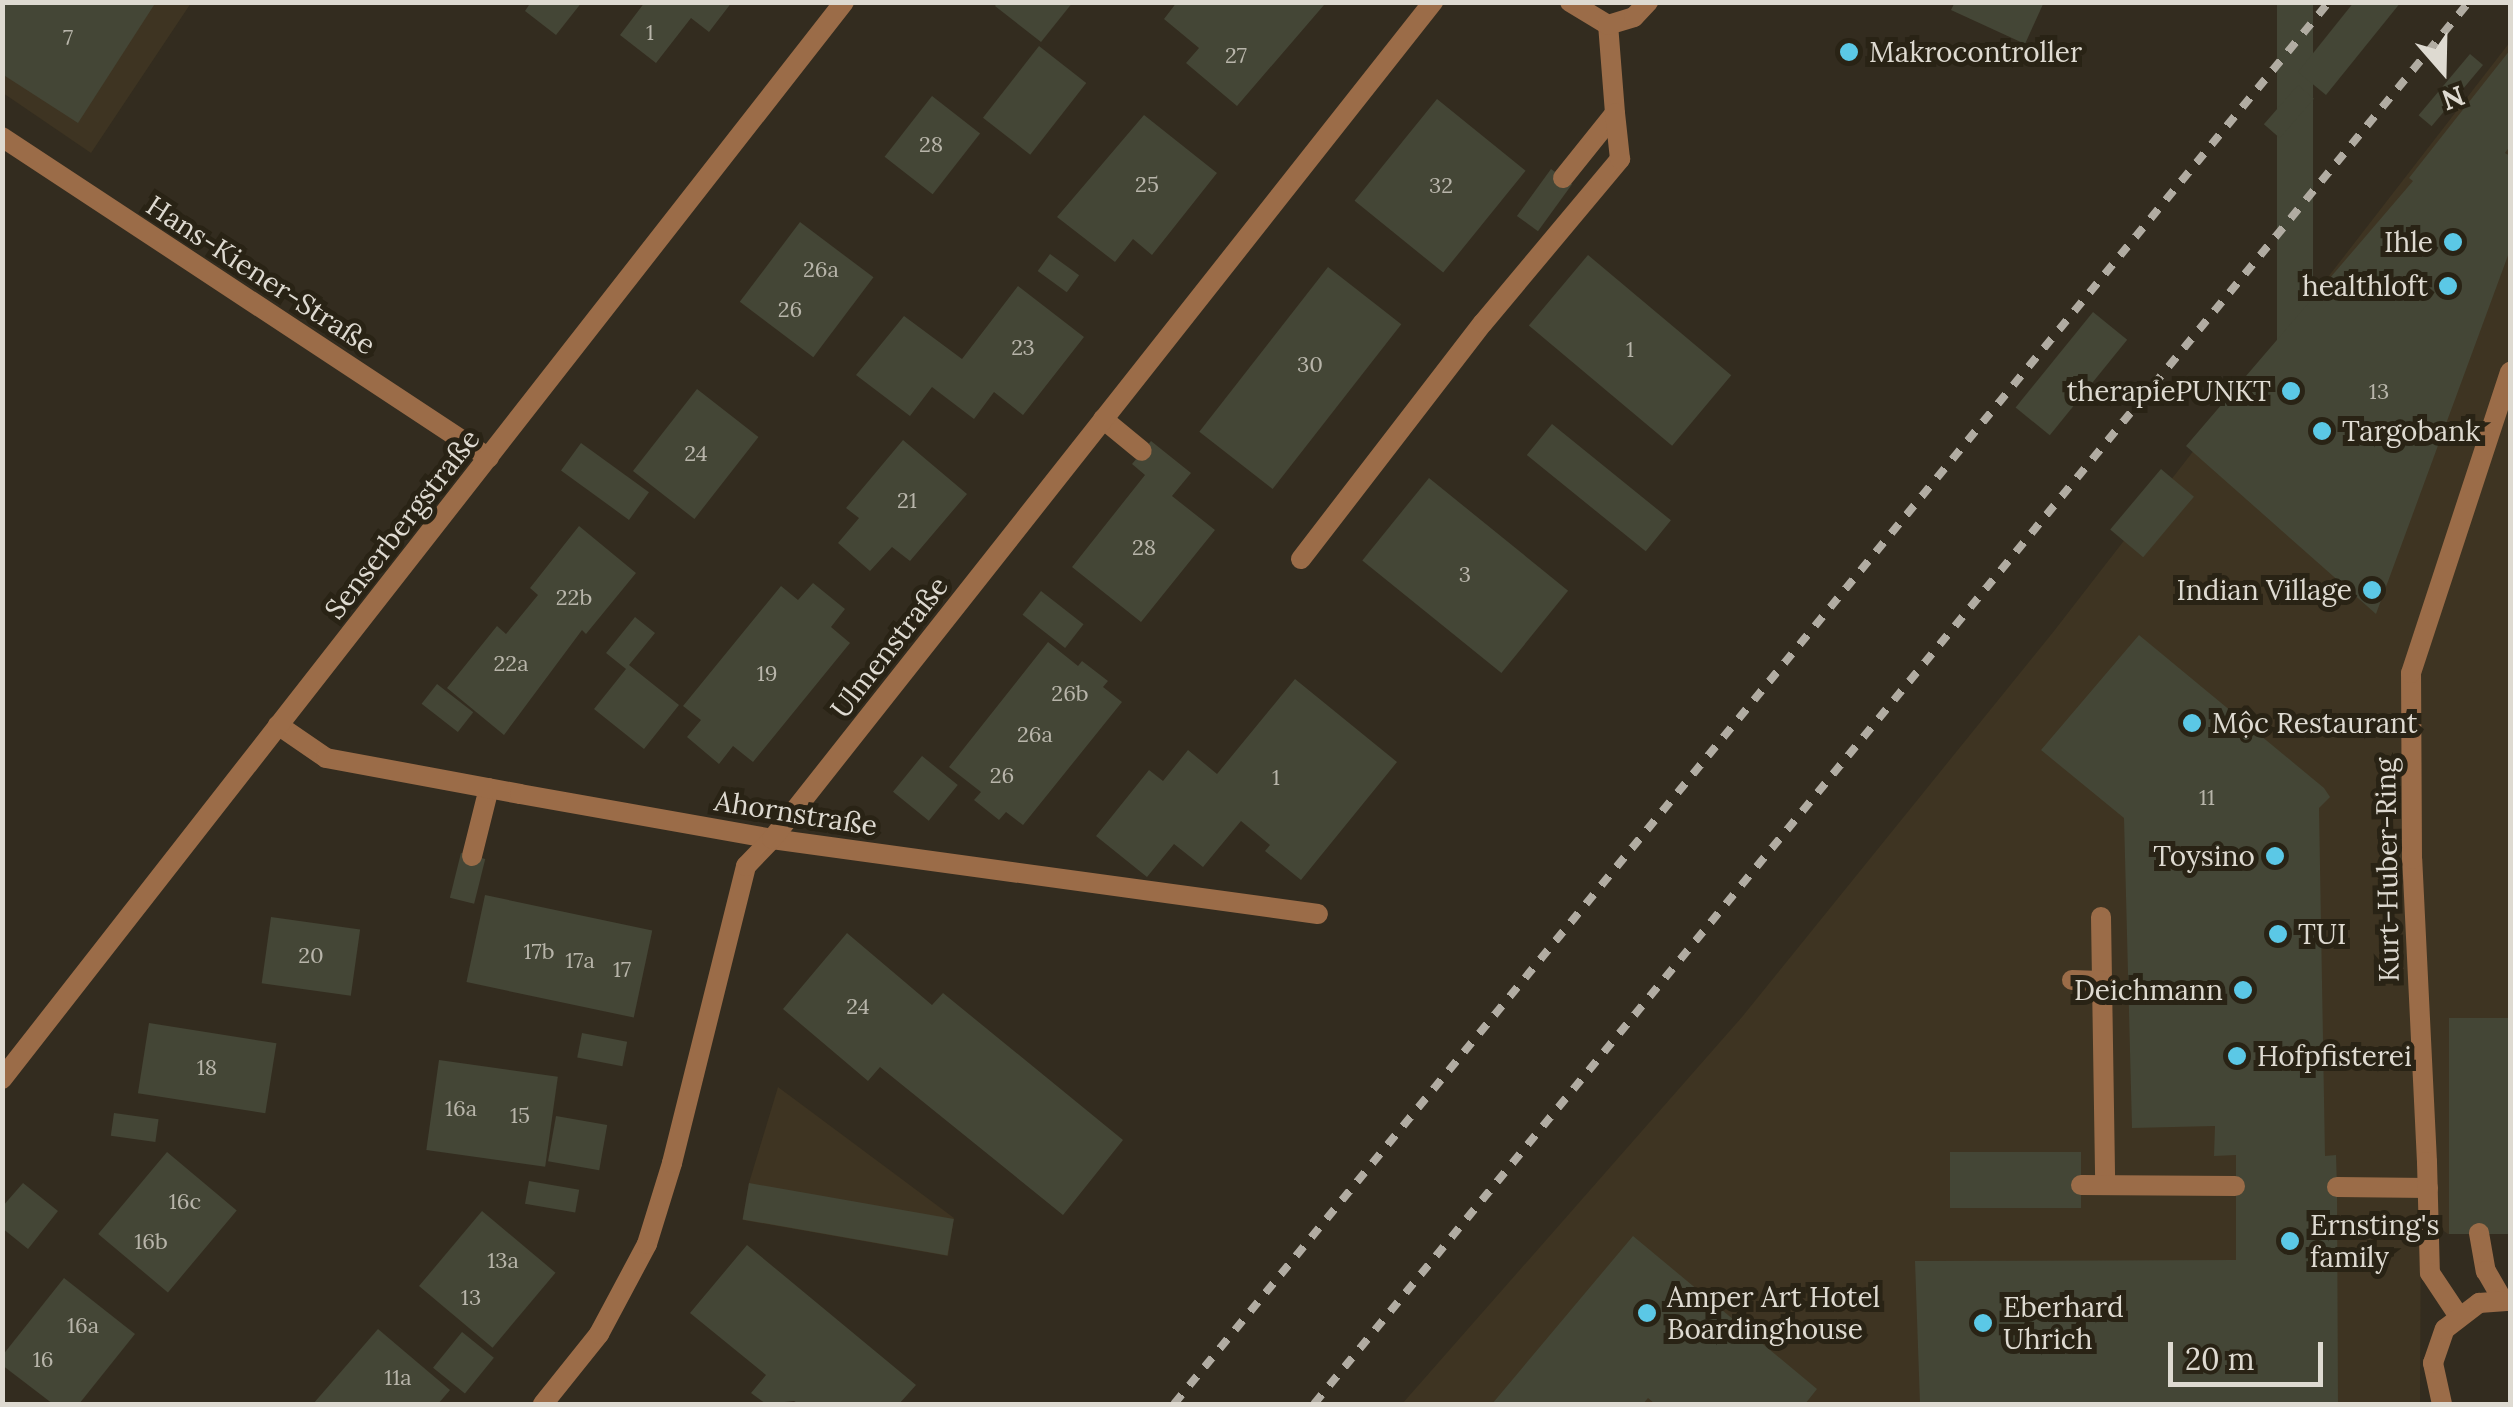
<!DOCTYPE html>
<meta charset="utf-8">
<style>
body{margin:0}
#map{position:relative;width:2513px;height:1407px;overflow:hidden;background:#332c1f;font-family:Lora,serif}
div>[style]{position:absolute}
.built>*{inset:0;background:#3e3422}
.building>*{inset:0;background:#444636;transform-origin:0 0}
.service>*{height:20px;margin:-10px;padding:0 10px;transform-origin:10px;border-radius:10px;background:#9b6c48}
.pedestrian>*{height:20px;margin:-10px;padding:0 10px;transform-origin:10px;border-radius:10px;background:#9b6c48}
.minor>*{height:20px;margin:-10px;padding:0 10px;transform-origin:10px;border-radius:10px;background:#9b6c48}
.rail>*{height:8px;margin-top:-4px;transform-origin:0;background:repeating-linear-gradient(90deg,#b1aca2 0 12px,transparent 0 24px)}
.dots>*{width:28px;height:28px;translate:-50% -50%;box-sizing:border-box;border:5px solid #292315;border-radius:50%}
span{translate:-50% -50%;white-space:nowrap;text-align:center;line-height:1.15;-webkit-text-stroke:10px #292315;paint-order:stroke}
.number-label{font-size:22px;color:#b8b5aa}
.number-label span{-webkit-text-stroke-width:0}
.poi-label{font-size:28px;color:#dedad1}
.left{translate:0 -50%;text-align:left}
.right{translate:-100% -50%;text-align:right}
.street-label{font-size:28px;color:#dedad1}
.frame{position:absolute;inset:0;border:5px solid #dedad1;pointer-events:none}
.north{position:absolute;left:2393px;top:20px;width:100px;height:100px;-webkit-text-stroke:8px #292315;paint-order:stroke;rotate:160deg;font-size:28px;font-weight:700;line-height:40px;text-align:center;color:#dedad1}
.north::after{content:'';display:block;margin:auto;width:35px;height:45px;background:#dedad1;clip-path:polygon(50% 0,100% 100%,50% 72%,0 100%)}
.scale{position:absolute;left:2168px;top:1342px;width:155px;height:45px;box-sizing:border-box;border:5px solid #dedad1;border-top:0;padding-left:12px;font-size:30px;line-height:35px;white-space:nowrap;color:#dedad1;-webkit-text-stroke:8px #292315;paint-order:stroke}
</style>
<div id="map">
<div class="built">
<div style="clip-path:polygon(2px 3px,191px 3px,91px 153px,3px 93px)"></div>
<div style="clip-path:polygon(2510px 42px,2510px 1233px,2448px 1234px,2421px 1215px,2420px 1404px,1402px 1404px,1742px 1017px,2054px 631px)"></div>
<div style="clip-path:polygon(778px 1087px,954px 1218px,948px 1256px,743px 1220px,749px 1183px)"></div>
</div>
<div class="building">
<div style="clip-path:polygon(2px 2px,156px 2px,78px 123px,2px 74px)"></div>
<div style="clip-path:polygon(531px 2px,582px 2px,556px 35px,525px 11px)"></div>
<div style="clip-path:polygon(645px 2px,732px 2px,709px 32px,691px 18px,656px 63px,620px 35px)"></div>
<div style="clip-path:polygon(998px 2px,1073px 2px,1041px 42px,995px 6px)"></div>
<div style="clip-path:polygon(1177px 2px,1321px 2px,1324px 5px,1237px 106px,1186px 63px,1199px 48px,1164px 19px)"></div>
<div style="clip-path:polygon(1955px 2px,2044px 2px,2025px 44px,1951px 10px)"></div>
<div style="left:2277px;top:2px;width:36px;height:349px"></div>
<div style="clip-path:polygon(2354px 2px,2401px 2px,2326px 95px,2298px 72px)"></div>
<div style="left:1039px;top:46px;width:60px;height:91px;rotate:38deg"></div>
<div style="clip-path:polygon(2510px 50px,2510px 146px,2505px 153px,2510px 156px,2510px 250px,2376px 614px,2186px 446px,2413px 181px,2409px 178px)"></div>
<div style="left:2470px;top:54px;width:17px;height:80px;rotate:40deg"></div>
<div style="left:2298px;top:85px;width:21px;height:52px;rotate:41deg"></div>
<div style="left:932px;top:96px;width:61px;height:77px;rotate:38deg"></div>
<div style="left:1437px;top:99px;width:114px;height:131px;rotate:39deg"></div>
<div style="clip-path:polygon(1144px 115px,1217px 173px,1152px 255px,1133px 239px,1115px 262px,1057px 217px)"></div>
<div style="left:1551px;top:169px;width:26px;height:58px;rotate:36deg"></div>
<div style="left:800px;top:222px;width:92px;height:100px;rotate:37deg"></div>
<div style="left:1050px;top:254px;width:36px;height:21px;rotate:36deg"></div>
<div style="left:1588px;top:255px;width:187px;height:92px;rotate:40deg"></div>
<div style="left:1328px;top:267px;width:93px;height:209px;rotate:38deg"></div>
<div style="clip-path:polygon(1018px 286px,1084px 337px,1023px 415px,994px 392px,974px 419px,932px 387px,910px 416px,856px 375px,904px 316px,962px 359px)"></div>
<div style="left:2093px;top:312px;width:44px;height:123px;rotate:39deg"></div>
<div style="left:697px;top:389px;width:78px;height:104px;rotate:38deg"></div>
<div style="left:1552px;top:424px;width:153px;height:40px;rotate:39deg"></div>
<div style="clip-path:polygon(903px 440px,967px 494px,910px 561px,892px 547px,870px 571px,838px 543px,859px 518px,846px 508px)"></div>
<div style="clip-path:polygon(1151px 441px,1191px 473px,1172px 496px,1215px 530px,1141px 622px,1072px 567px,1145px 475px,1132px 464px)"></div>
<div style="left:581px;top:443px;width:84px;height:34px;rotate:36deg"></div>
<div style="left:2161px;top:469px;width:43px;height:79px;rotate:40deg"></div>
<div style="left:1429px;top:478px;width:179px;height:106px;rotate:39deg"></div>
<div style="clip-path:polygon(579px 526px,636px 573px,586px 634px,582px 630px,504px 735px,447px 688px,497px 626px,506px 634px,538px 595px,530px 588px)"></div>
<div style="clip-path:polygon(813px 583px,845px 609px,831px 627px,850px 643px,753px 762px,733px 746px,719px 764px,687px 737px,701px 720px,683px 706px,781px 586px,798px 600px)"></div>
<div style="left:1041px;top:591px;width:54px;height:30px;rotate:38deg"></div>
<div style="clip-path:polygon(635px 617px,655px 633px,629px 665px,679px 705px,644px 749px,594px 709px,626px 669px,606px 653px)"></div>
<div style="clip-path:polygon(2139px 635px,2324px 788px,2330px 797px,2319px 808px,2325px 1156px,2336px 1155px,2337px 1187px,2338px 1404px,1920px 1404px,1915px 1261px,2236px 1260px,2236px 1155px,2214px 1156px,2215px 1126px,2132px 1128px,2124px 818px,2041px 750px)"></div>
<div style="clip-path:polygon(1048px 642px,1078px 666px,1082px 661px,1108px 681px,1103px 687px,1122px 702px,1023px 825px,1006px 812px,999px 820px,974px 800px,981px 792px,949px 767px)"></div>
<div style="clip-path:polygon(1295px 679px,1397px 762px,1301px 880px,1265px 851px,1270px 845px,1241px 821px,1203px 867px,1174px 844px,1147px 877px,1096px 836px,1149px 770px,1163px 781px,1188px 750px,1217px 774px)"></div>
<div style="left:437px;top:684px;width:46px;height:25px;rotate:38deg"></div>
<div style="left:922px;top:756px;width:46px;height:46px;rotate:39deg"></div>
<div style="left:461px;top:853px;width:25px;height:46px;rotate:14deg"></div>
<div style="left:485px;top:895px;width:171px;height:89px;rotate:12deg"></div>
<div style="left:271px;top:917px;width:90px;height:67px;rotate:8deg"></div>
<div style="clip-path:polygon(847px 933px,932px 1005px,943px 993px,1123px 1140px,1063px 1215px,880px 1067px,868px 1081px,783px 1009px)"></div>
<div style="left:2449px;top:1018px;width:61px;height:216px"></div>
<div style="left:149px;top:1023px;width:129px;height:71px;rotate:9deg"></div>
<div style="left:582px;top:1033px;width:46px;height:25px;rotate:11deg"></div>
<div style="left:439px;top:1060px;width:120px;height:91px;rotate:8deg"></div>
<div style="left:114px;top:1113px;width:45px;height:23px;rotate:8deg"></div>
<div style="left:556px;top:1116px;width:52px;height:46px;rotate:10deg"></div>
<div style="left:167px;top:1152px;width:91px;height:107px;rotate:40deg"></div>
<div style="left:2081px;top:1152px;width:56px;height:131px;rotate:90deg"></div>
<div style="left:529px;top:1181px;width:51px;height:23px;rotate:10deg"></div>
<div style="clip-path:polygon(23px 1183px,58px 1211px,28px 1249px,2px 1228px,2px 1207px)"></div>
<div style="left:749px;top:1183px;width:208px;height:37px;rotate:10deg"></div>
<div style="left:482px;top:1211px;width:96px;height:98px;rotate:40deg"></div>
<div style="clip-path:polygon(1633px 1236px,1817px 1389px,1805px 1404px,1655px 1404px,1648px 1398px,1643px 1404px,1492px 1404px)"></div>
<div style="clip-path:polygon(747px 1245px,916px 1385px,899px 1404px,799px 1404px,794px 1401px,766px 1404px,751px 1393px,766px 1375px,690px 1313px)"></div>
<div style="clip-path:polygon(64px 1278px,135px 1334px,79px 1404px,53px 1404px,2px 1365px,2px 1356px)"></div>
<div style="clip-path:polygon(378px 1329px,450px 1390px,438px 1404px,313px 1404px)"></div>
<div style="left:462px;top:1332px;width:41px;height:46px;rotate:39deg"></div>
</div>
<div class="service">
<div style="left:1563px;top:178px;width:83px;rotate:-51.3deg"></div>
<div style="left:1615px;top:113px;width:88px;rotate:-94.5deg"></div>
<div style="left:1103px;top:419px;width:50px;rotate:39.4deg"></div>
<div style="left:1301px;top:559px;width:298px;rotate:-52.4deg"></div>
<div style="left:1483px;top:323px;width:214px;rotate:-50.1deg"></div>
<div style="left:1620px;top:159px;width:46px;rotate:-96.2deg"></div>
<div style="left:472px;top:856px;width:70px;rotate:-76deg"></div>
<div style="left:2101px;top:917px;width:267px;rotate:89.1deg"></div>
<div style="left:2072px;top:980px;width:29px;rotate:2deg"></div>
<div style="left:2081px;top:1185px;width:154px;rotate:0.4deg"></div>
<div style="left:2337px;top:1187px;width:91px;rotate:0.6deg"></div>
<div style="left:2479px;top:1233px;width:39px;rotate:80deg"></div>
<div style="left:2486px;top:1271px;width:34px;rotate:60deg"></div>
</div>
<div class="pedestrian">
<div style="left:2427px;top:1162px;width:303px;rotate:-92.8deg"></div>
<div style="left:2412px;top:859px;width:186px;rotate:-90.3deg"></div>
<div style="left:2411px;top:673px;width:317px;rotate:-71.8deg"></div>
</div>
<div class="minor">
<div style="left:1570px;top:2px;width:44px;rotate:31.2deg"></div>
<div style="left:1608px;top:25px;width:27px;rotate:-17deg"></div>
<div style="left:1634px;top:17px;width:21px;rotate:-47deg"></div>
<div style="left:2px;top:137px;width:583px;rotate:33.39deg"></div>
<div style="left:278px;top:725px;width:58px;rotate:34.5deg"></div>
<div style="left:326px;top:758px;width:197px;rotate:10.5deg"></div>
<div style="left:520px;top:794px;width:256px;rotate:10.1deg"></div>
<div style="left:772px;top:839px;width:551px;rotate:7.82deg"></div>
<div style="left:2px;top:1079px;width:1367px;rotate:-51.98deg"></div>
<div style="left:2427px;top:1162px;width:111px;rotate:88.5deg"></div>
<div style="left:2430px;top:1273px;width:50px;rotate:56.3deg"></div>
<div style="left:543px;top:1404px;width:90px;rotate:-51.3deg"></div>
<div style="left:599px;top:1334px;width:102px;rotate:-61.9deg"></div>
<div style="left:647px;top:1244px;width:85px;rotate:-72.8deg"></div>
<div style="left:672px;top:1163px;width:306px;rotate:-76deg"></div>
<div style="left:746px;top:866px;width:37px;rotate:-46deg"></div>
<div style="left:772px;top:839px;width:1067px;rotate:-51.7deg"></div>
<div style="left:2442px;top:1404px;width:42px;rotate:-102.4deg"></div>
<div style="left:2433px;top:1363px;width:36px;rotate:-71deg"></div>
<div style="left:2445px;top:1329px;width:43px;rotate:-37.4deg"></div>
<div style="left:2479px;top:1303px;width:31px;rotate:-4deg"></div>
</div>
<div class="rail">
<div style="left:1174px;top:1404px;width:1816px;rotate:-50.52deg"></div>
<div style="left:1314px;top:1404px;width:1816px;rotate:-50.52deg"></div>
</div>
<div class="dots">
<div style="left:1849px;top:52px;background:#5bc8e6"></div>
<div style="left:2453px;top:242px;background:#5bc8e6"></div>
<div style="left:2448px;top:286px;background:#5bc8e6"></div>
<div style="left:2291px;top:391px;background:#5bc8e6"></div>
<div style="left:2322px;top:431px;background:#5bc8e6"></div>
<div style="left:2372px;top:590px;background:#5bc8e6"></div>
<div style="left:2192px;top:723px;background:#5bc8e6"></div>
<div style="left:2275px;top:856px;background:#5bc8e6"></div>
<div style="left:2278px;top:934px;background:#5bc8e6"></div>
<div style="left:2243px;top:990px;background:#5bc8e6"></div>
<div style="left:2237px;top:1056px;background:#5bc8e6"></div>
<div style="left:2290px;top:1241px;background:#5bc8e6"></div>
<div style="left:1647px;top:1313px;background:#5bc8e6"></div>
<div style="left:1983px;top:1323px;background:#5bc8e6"></div>
</div>
<div class="number-label">
<span style="left:650px;top:33px">1</span>
<span style="left:68px;top:38px">7</span>
<span style="left:1236px;top:56px">27</span>
<span style="left:931px;top:145px">28</span>
<span style="left:1147px;top:185px">25</span>
<span style="left:1441px;top:186px">32</span>
<span style="left:821px;top:270px">26a</span>
<span style="left:790px;top:310px">26</span>
<span style="left:1023px;top:348px">23</span>
<span style="left:1630px;top:350px">1</span>
<span style="left:1310px;top:365px">30</span>
<span style="left:2379px;top:392px">13</span>
<span style="left:696px;top:454px">24</span>
<span style="left:907px;top:501px">21</span>
<span style="left:1144px;top:548px">28</span>
<span style="left:1465px;top:575px">3</span>
<span style="left:574px;top:598px">22b</span>
<span style="left:511px;top:664px">22a</span>
<span style="left:767px;top:674px">19</span>
<span style="left:1070px;top:694px">26b</span>
<span style="left:1035px;top:735px">26a</span>
<span style="left:1002px;top:776px">26</span>
<span style="left:1276px;top:778px">1</span>
<span style="left:2207px;top:798px">11</span>
<span style="left:539px;top:952px">17b</span>
<span style="left:311px;top:956px">20</span>
<span style="left:580px;top:961px">17a</span>
<span style="left:622px;top:970px">17</span>
<span style="left:858px;top:1007px">24</span>
<span style="left:207px;top:1068px">18</span>
<span style="left:461px;top:1109px">16a</span>
<span style="left:520px;top:1116px">15</span>
<span style="left:185px;top:1202px">16c</span>
<span style="left:151px;top:1242px">16b</span>
<span style="left:503px;top:1261px">13a</span>
<span style="left:471px;top:1298px">13</span>
<span style="left:83px;top:1326px">16a</span>
<span style="left:43px;top:1360px">16</span>
<span style="left:398px;top:1378px">11a</span>
</div>
<div class="poi-label">
<span class="left" style="left:1869px;top:52px">Makrocontroller</span>
<span class="right" style="left:2433px;top:242px">Ihle</span>
<span class="right" style="left:2428px;top:286px">healthloft</span>
<span class="right" style="left:2271px;top:391px">therapiePUNKT</span>
<span class="left" style="left:2342px;top:431px">Targobank</span>
<span class="right" style="left:2352px;top:590px">Indian Village</span>
<span class="left" style="left:2212px;top:723px">Mộc Restaurant</span>
<span class="right" style="left:2255px;top:856px">Toysino</span>
<span class="left" style="left:2298px;top:934px">TUI</span>
<span class="right" style="left:2223px;top:990px">Deichmann</span>
<span class="left" style="left:2257px;top:1056px">Hofpfisterei</span>
<span class="left" style="left:2310px;top:1241px">Ernsting's<br>family</span>
<span class="left" style="left:1667px;top:1313px">Amper Art Hotel<br>Boardinghouse</span>
<span class="left" style="left:2003px;top:1323px">Eberhard<br>Uhrich</span>
</div>
<div class="street-label">
<span style="left:261px;top:275px;rotate:33deg">Hans-Kiener-Straße</span>
<span style="left:402px;top:524px;rotate:-52deg">Senserbergstraße</span>
<span style="left:889px;top:647px;rotate:-52deg">Ulmenstraße</span>
<span style="left:796px;top:813px;rotate:9deg">Ahornstraße</span>
<span style="left:2387px;top:870px;rotate:-91deg">Kurt-Huber-Ring</span>
</div>
<div class="frame"></div>
<div class="north">N</div>
<div class="scale">20 m</div>
</div>
